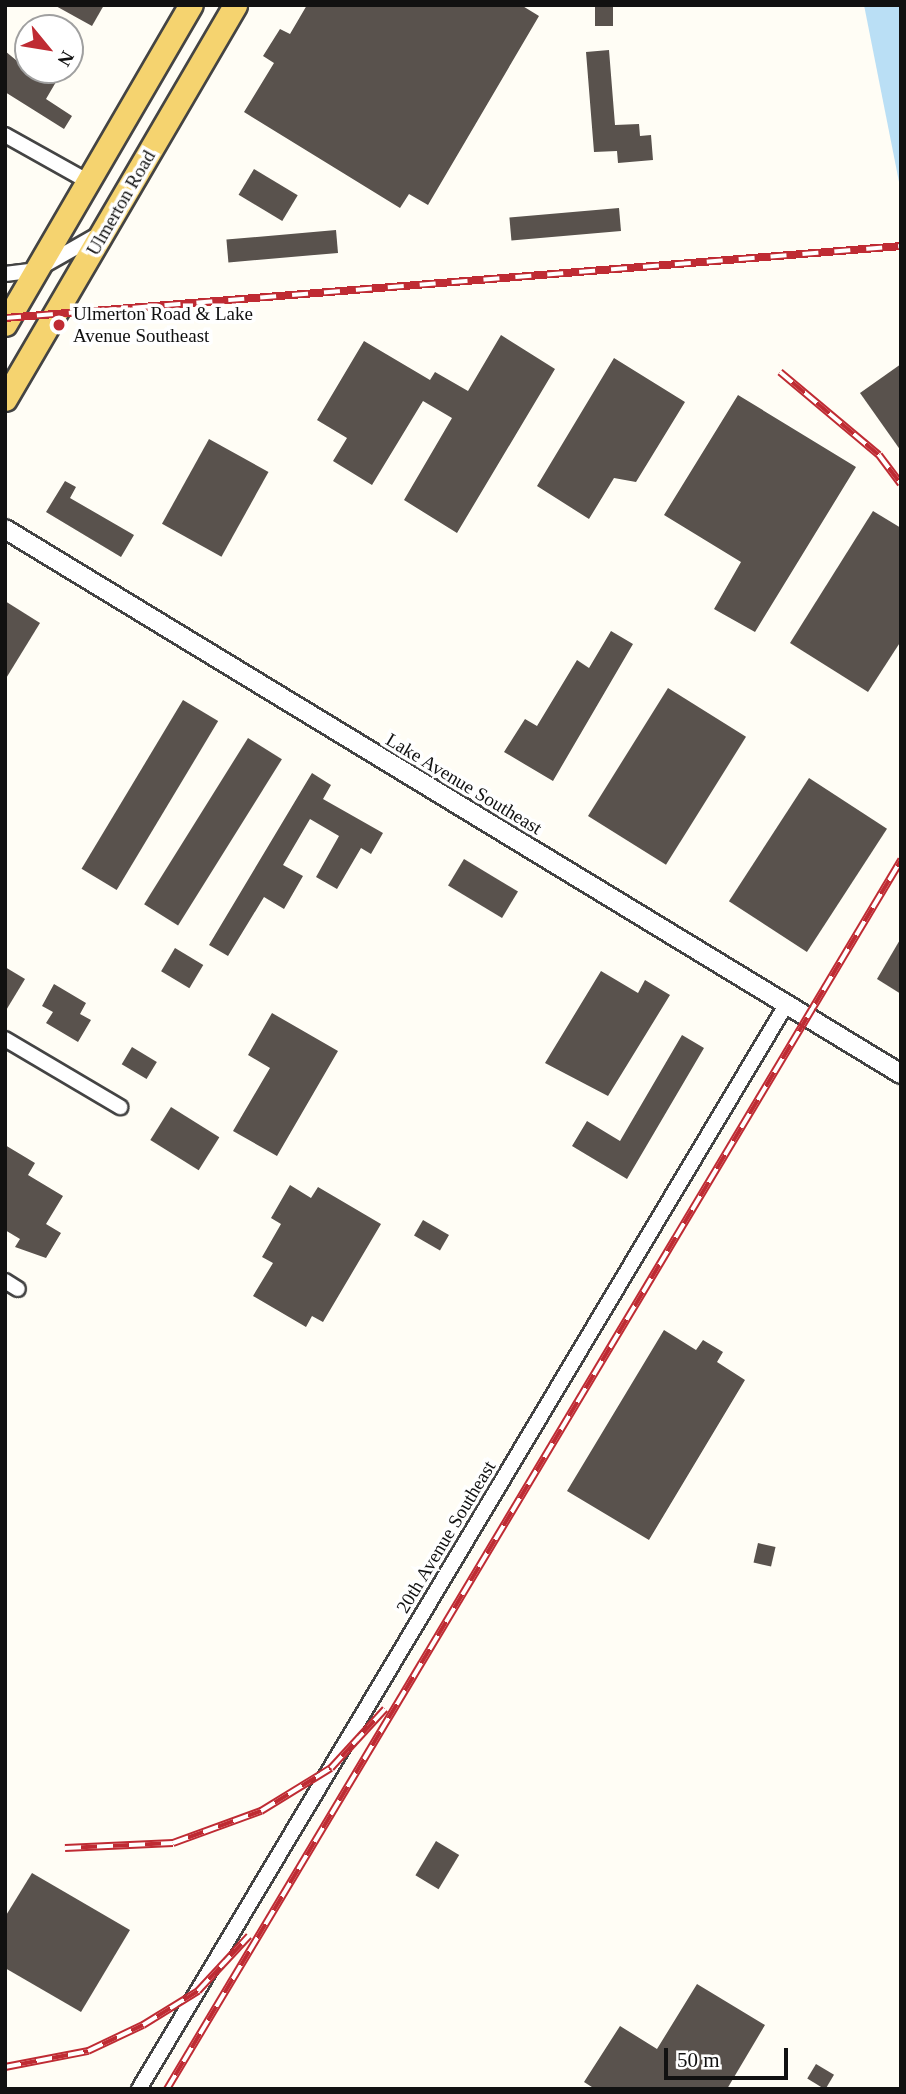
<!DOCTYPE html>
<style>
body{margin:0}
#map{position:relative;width:906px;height:2094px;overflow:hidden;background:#fffdf5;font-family:Georgia,serif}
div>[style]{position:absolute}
.water>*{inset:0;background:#badff5}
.building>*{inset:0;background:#59524d;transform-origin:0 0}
.roads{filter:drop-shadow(2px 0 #444) drop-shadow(-2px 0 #444) drop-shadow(0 2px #444) drop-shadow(0 -2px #444)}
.minor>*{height:14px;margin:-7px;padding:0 7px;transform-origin:7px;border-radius:7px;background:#fff}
.tertiary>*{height:18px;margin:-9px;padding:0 9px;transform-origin:9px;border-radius:9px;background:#fff}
.primary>*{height:23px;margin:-11.5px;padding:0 11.5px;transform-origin:11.5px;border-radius:11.5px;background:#f5d36f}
.rail>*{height:8px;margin-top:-4px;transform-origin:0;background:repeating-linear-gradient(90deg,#fff 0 16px,#bf2b33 0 32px);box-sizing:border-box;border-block:2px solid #bf2b33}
.dots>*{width:19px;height:19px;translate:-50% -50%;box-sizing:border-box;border:4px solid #fff;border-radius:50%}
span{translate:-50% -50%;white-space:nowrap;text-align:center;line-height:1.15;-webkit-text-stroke:7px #fff;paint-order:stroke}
.street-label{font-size:19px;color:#111}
.poi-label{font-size:19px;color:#111}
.left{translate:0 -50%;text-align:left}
.frame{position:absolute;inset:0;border:7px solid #111;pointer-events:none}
.north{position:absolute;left:14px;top:14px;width:70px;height:70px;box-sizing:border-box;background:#fff;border:2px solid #a0a0a0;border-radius:50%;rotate:120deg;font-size:19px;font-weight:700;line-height:28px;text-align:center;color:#111}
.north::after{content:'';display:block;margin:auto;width:24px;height:32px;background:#bf2b33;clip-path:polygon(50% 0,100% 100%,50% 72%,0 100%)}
.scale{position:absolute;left:664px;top:2048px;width:124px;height:32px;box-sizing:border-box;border:4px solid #111;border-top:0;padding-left:9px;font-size:21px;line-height:24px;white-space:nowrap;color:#111;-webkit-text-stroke:5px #fff;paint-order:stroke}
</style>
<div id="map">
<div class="water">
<div style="clip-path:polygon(864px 5px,901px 5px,901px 192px)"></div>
</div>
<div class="building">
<div style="clip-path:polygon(54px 5px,104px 5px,92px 26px)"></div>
<div style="clip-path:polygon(307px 5px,521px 5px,539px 16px,428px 205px,409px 194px,400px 208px,244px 112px,274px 63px,263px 56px,280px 29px,290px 34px)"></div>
<div style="left:595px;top:5px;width:18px;height:21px"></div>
<div style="clip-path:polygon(609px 50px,615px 125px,639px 124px,640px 136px,651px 135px,653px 160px,618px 163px,617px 151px,594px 152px,586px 52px)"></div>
<div style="clip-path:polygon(5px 51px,28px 70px,63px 70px,46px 99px,72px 116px,64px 129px,5px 92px)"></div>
<div style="left:254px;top:169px;width:51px;height:30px;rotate:31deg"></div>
<div style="left:619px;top:208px;width:23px;height:110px;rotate:85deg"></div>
<div style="left:336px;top:230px;width:23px;height:110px;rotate:85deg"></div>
<div style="clip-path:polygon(501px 335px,555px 369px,457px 533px,404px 500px,452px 418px,423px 401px,372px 485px,333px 461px,347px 438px,317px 420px,364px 341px,430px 380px,435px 372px,468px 391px)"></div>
<div style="clip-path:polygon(614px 358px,685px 402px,636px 482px,614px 478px,589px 519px,537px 486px)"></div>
<div style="clip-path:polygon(901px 364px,901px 451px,860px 393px)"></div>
<div style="clip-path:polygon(738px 395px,856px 467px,755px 632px,714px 609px,741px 562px,664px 515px)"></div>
<div style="left:209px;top:439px;width:68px;height:97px;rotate:29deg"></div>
<div style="clip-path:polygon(65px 481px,76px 487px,70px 498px,134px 535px,121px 557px,46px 512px)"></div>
<div style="clip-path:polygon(873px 511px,901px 528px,901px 641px,868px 692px,790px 643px)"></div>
<div style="clip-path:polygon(5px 601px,40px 623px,5px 680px)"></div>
<div style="clip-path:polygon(611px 631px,633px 644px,553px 781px,504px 752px,525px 719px,537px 726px,577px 660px,589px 668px)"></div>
<div style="left:668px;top:688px;width:92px;height:151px;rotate:32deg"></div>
<div style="left:183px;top:700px;width:41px;height:197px;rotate:31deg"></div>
<div style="left:248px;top:738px;width:40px;height:196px;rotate:32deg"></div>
<div style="clip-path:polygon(312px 773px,331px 785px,323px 799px,383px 833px,371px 854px,361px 848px,337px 889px,316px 877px,339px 836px,310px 819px,283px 865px,303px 876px,284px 909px,264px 897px,228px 956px,209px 945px)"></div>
<div style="left:809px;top:778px;width:93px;height:147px;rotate:33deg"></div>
<div style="left:464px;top:859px;width:63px;height:31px;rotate:31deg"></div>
<div style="clip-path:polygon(901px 938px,901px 994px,877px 979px)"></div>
<div style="left:175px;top:948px;width:33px;height:27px;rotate:31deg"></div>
<div style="clip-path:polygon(5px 967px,25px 979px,5px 1012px)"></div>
<div style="clip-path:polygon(601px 971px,638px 993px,645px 980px,670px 995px,608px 1096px,545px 1063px)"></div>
<div style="clip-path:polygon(54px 984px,86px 1003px,80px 1014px,91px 1020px,78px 1042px,46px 1023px,53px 1012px,42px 1006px)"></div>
<div style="clip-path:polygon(272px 1013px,338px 1051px,277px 1156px,233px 1131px,270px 1068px,248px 1055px)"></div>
<div style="clip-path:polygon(682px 1035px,704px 1048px,627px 1179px,572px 1146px,587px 1121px,620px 1141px)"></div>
<div style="left:132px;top:1047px;width:29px;height:20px;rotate:31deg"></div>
<div style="left:171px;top:1107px;width:57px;height:39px;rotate:32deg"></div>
<div style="clip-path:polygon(5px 1145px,35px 1163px,28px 1175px,63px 1196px,46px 1224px,61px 1233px,46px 1258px,15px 1247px,20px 1239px,5px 1230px)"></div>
<div style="clip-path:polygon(290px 1185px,311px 1198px,318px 1187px,381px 1224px,323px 1322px,312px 1316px,306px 1327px,253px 1296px,273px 1263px,262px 1257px,281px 1224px,271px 1218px)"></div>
<div style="left:423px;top:1220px;width:30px;height:18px;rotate:30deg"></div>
<div style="clip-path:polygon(664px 1330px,696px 1350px,703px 1340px,723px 1352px,717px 1362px,745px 1380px,649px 1540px,567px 1491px)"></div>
<div style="left:758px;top:1543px;width:18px;height:20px;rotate:13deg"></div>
<div style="left:436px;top:1841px;width:27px;height:40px;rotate:31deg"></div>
<div style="clip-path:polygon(32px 1873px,130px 1930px,81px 2012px,5px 1968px,5px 1917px)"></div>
<div style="clip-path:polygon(697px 1984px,765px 2025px,727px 2089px,595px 2089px,584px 2082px,620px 2026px,657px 2049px)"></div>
<div style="left:816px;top:2064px;width:21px;height:17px;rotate:31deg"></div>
</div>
<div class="roads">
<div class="minor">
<div style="left:5px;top:135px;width:96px;rotate:29.2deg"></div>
<div style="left:5px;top:274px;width:31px;rotate:-7deg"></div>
<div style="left:36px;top:270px;width:67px;rotate:-29.6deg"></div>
<div style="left:5px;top:1039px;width:134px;rotate:30.6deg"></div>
<div style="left:5px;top:1281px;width:15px;rotate:32deg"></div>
<div style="left:139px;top:2089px;width:1262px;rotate:-59.17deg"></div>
</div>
<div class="tertiary">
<div style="left:5px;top:529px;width:1049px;rotate:31.31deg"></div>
</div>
<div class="primary">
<div style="left:5px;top:324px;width:369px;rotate:-59.8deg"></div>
<div style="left:5px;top:399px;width:456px;rotate:-59.7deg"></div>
</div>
</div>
<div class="rail">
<div style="left:5px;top:318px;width:899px;rotate:-4.59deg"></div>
<div style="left:780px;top:372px;width:129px;rotate:40deg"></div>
<div style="left:879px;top:455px;width:36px;rotate:53deg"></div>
<div style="left:65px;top:1848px;width:108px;rotate:-2.7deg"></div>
<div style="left:173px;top:1843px;width:94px;rotate:-20deg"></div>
<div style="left:261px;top:1811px;width:82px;rotate:-31.6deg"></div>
<div style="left:331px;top:1768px;width:80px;rotate:-47.5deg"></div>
<div style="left:5px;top:2067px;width:85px;rotate:-10.9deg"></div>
<div style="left:88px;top:2051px;width:61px;rotate:-25.3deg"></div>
<div style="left:143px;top:2025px;width:65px;rotate:-31.7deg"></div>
<div style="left:198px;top:1991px;width:75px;rotate:-47.2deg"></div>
<div style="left:167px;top:2089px;width:1432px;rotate:-59.15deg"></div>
</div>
<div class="dots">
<div style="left:59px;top:325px;background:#bf2b33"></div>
</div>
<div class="street-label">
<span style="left:121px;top:203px;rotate:-60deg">Ulmerton Road</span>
<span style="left:464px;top:784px;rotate:31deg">Lake Avenue Southeast</span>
<span style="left:446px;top:1537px;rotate:-59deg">20th Avenue Southeast</span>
</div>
<div class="poi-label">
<span class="left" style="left:73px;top:325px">Ulmerton Road &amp; Lake<br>Avenue Southeast</span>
</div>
<div class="frame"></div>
<div class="north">N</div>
<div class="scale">50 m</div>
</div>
